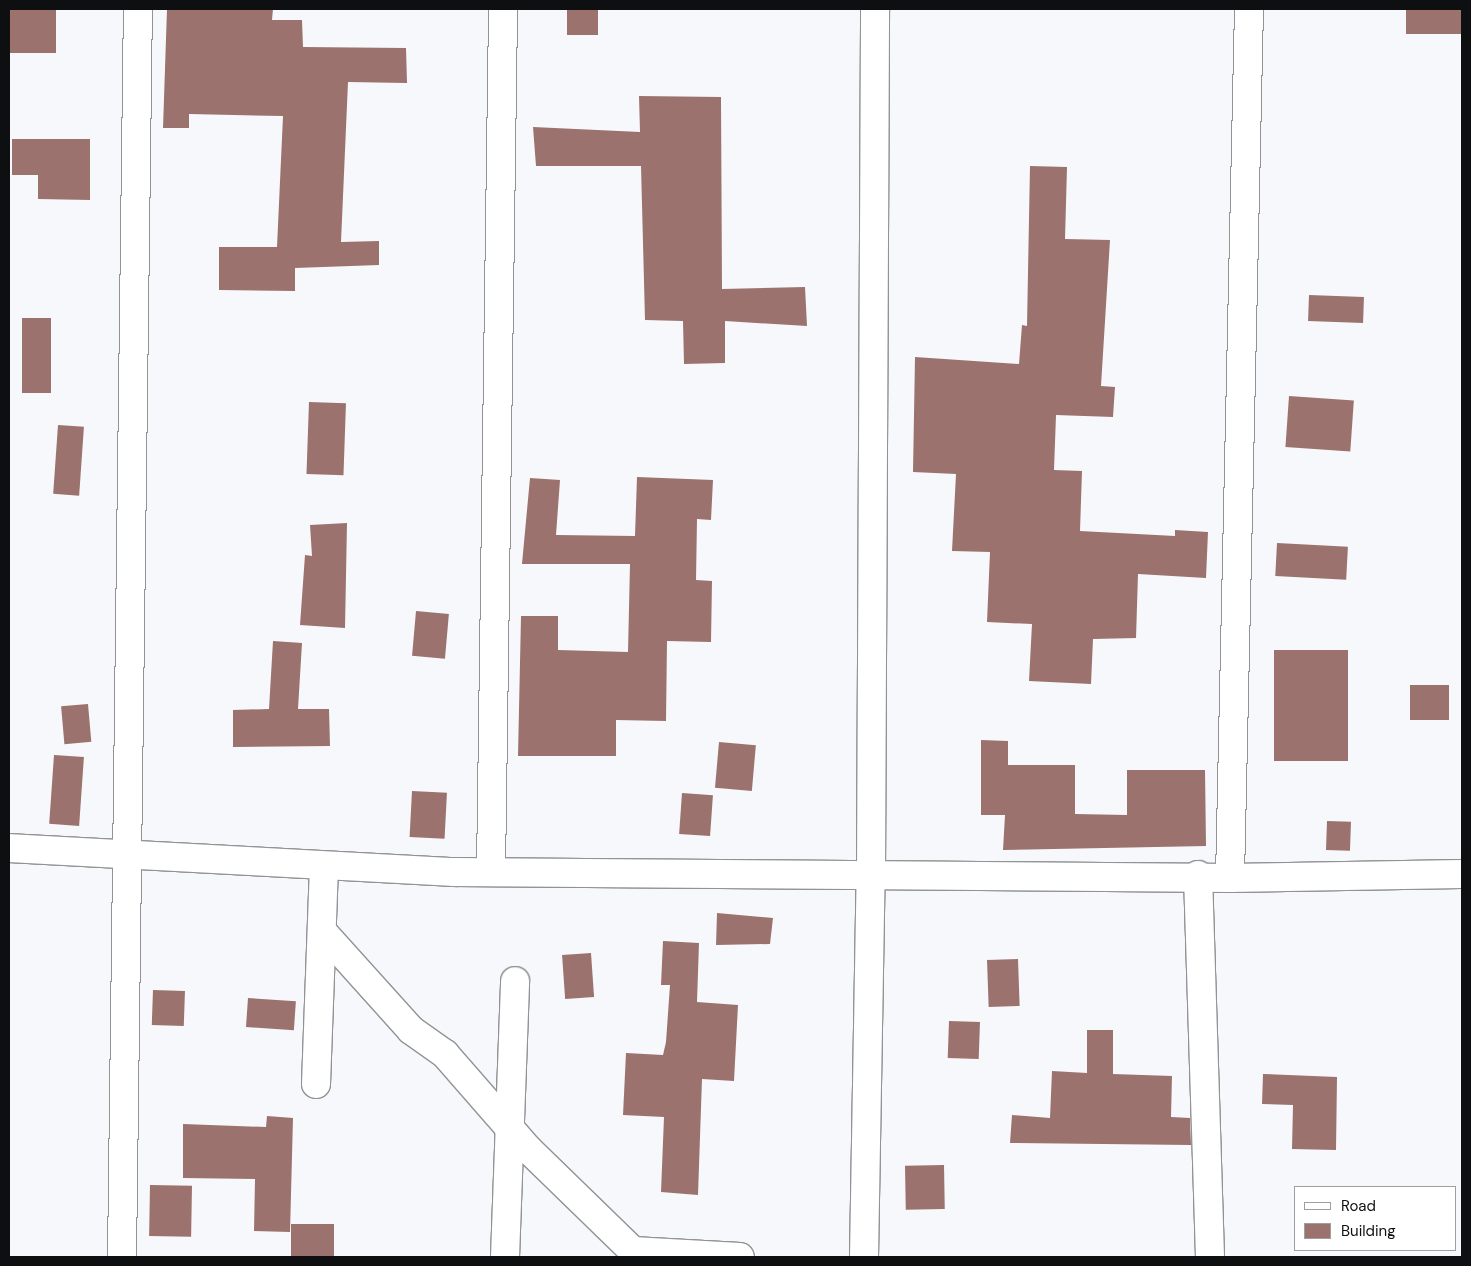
<!DOCTYPE html>
<style>
body{margin:0}
#map{position:relative;width:1471px;height:1266px;overflow:hidden;background:#f6f8fb;font-family:"DM Sans",sans-serif}
div>[style]{position:absolute}
.building>*{inset:0;background:#9b726e;transform-origin:0 0}
.roads{filter:drop-shadow(1px 0 #919395) drop-shadow(-1px 0 #919395) drop-shadow(0 1px #919395) drop-shadow(0 -1px #919395)}
.minor>*{height:28px;margin:-14px;padding:0 14px;transform-origin:14px;border-radius:14px;background:#fff}
span{translate:-50% -50%;white-space:nowrap;text-align:center;line-height:1.15;-webkit-text-stroke:5px #fff;paint-order:stroke}
.frame{position:absolute;inset:0;border:10px solid #0e0f10;pointer-events:none}
.legend{position:absolute;left:1294px;top:1186px;width:162px;height:65px;box-sizing:border-box;background:#fff;border:1px solid #9f9f9f;margin:0;padding:6px 9px;list-style:none;font-size:15px;color:#0e0f10}
.legend li{display:flex;align-items:center;gap:10px;height:25px}
.legend b{width:25px;border:1px solid #9f9f9f}
</style>
<div id="map">
<div class="building">
<div style="left:9px;top:9px;width:47px;height:44px"></div>
<div style="clip-path:polygon(167px 9px,273px 9px,272px 20px,302px 20px,303px 47px,406px 48px,407px 83px,348px 82px,341px 242px,379px 241px,379px 265px,295px 268px,295px 291px,219px 290px,219px 247px,277px 247px,283px 116px,189px 114px,189px 128px,163px 128px)"></div>
<div style="left:567px;top:9px;width:31px;height:26px"></div>
<div style="left:1406px;top:9px;width:56px;height:25px"></div>
<div style="clip-path:polygon(639px 96px,721px 97px,722px 289px,805px 287px,807px 326px,725px 321px,725px 363px,684px 364px,683px 321px,645px 320px,641px 166px,536px 166px,533px 127px,640px 132px)"></div>
<div style="clip-path:polygon(12px 139px,90px 139px,90px 200px,38px 199px,38px 175px,12px 175px)"></div>
<div style="clip-path:polygon(1030px 166px,1067px 167px,1065px 239px,1110px 240px,1101px 386px,1115px 387px,1113px 417px,1056px 415px,1054px 470px,1082px 471px,1080px 531px,1175px 536px,1175px 530px,1208px 532px,1206px 578px,1138px 574px,1136px 638px,1093px 639px,1091px 684px,1029px 681px,1032px 624px,987px 622px,990px 552px,952px 551px,956px 474px,913px 472px,915px 357px,1019px 364px,1022px 325px,1027px 326px)"></div>
<div style="left:1309px;top:295px;width:55px;height:26px;rotate:2deg"></div>
<div style="left:22px;top:318px;width:29px;height:75px"></div>
<div style="left:1289px;top:396px;width:65px;height:51px;rotate:4deg"></div>
<div style="left:309px;top:402px;width:37px;height:72px;rotate:2deg"></div>
<div style="left:58px;top:425px;width:26px;height:69px;rotate:4deg"></div>
<div style="clip-path:polygon(637px 477px,713px 480px,711px 520px,697px 519px,696px 580px,712px 581px,711px 642px,667px 641px,666px 721px,616px 720px,616px 756px,518px 756px,521px 616px,558px 616px,558px 650px,628px 652px,630px 564px,522px 564px,530px 478px,560px 480px,556px 535px,635px 536px)"></div>
<div style="clip-path:polygon(347px 523px,345px 628px,300px 625px,305px 555px,312px 556px,310px 525px)"></div>
<div style="left:1277px;top:543px;width:71px;height:33px;rotate:3deg"></div>
<div style="left:416px;top:611px;width:33px;height:45px;rotate:5deg"></div>
<div style="clip-path:polygon(273px 641px,302px 643px,298px 709px,329px 709px,330px 746px,233px 747px,233px 710px,269px 709px)"></div>
<div style="left:1348px;top:650px;width:111px;height:74px;rotate:90deg"></div>
<div style="left:1449px;top:685px;width:35px;height:39px;rotate:90deg"></div>
<div style="left:88px;top:704px;width:38px;height:27px;rotate:85deg"></div>
<div style="clip-path:polygon(981px 740px,1008px 741px,1008px 765px,1075px 765px,1075px 814px,1127px 815px,1127px 770px,1205px 770px,1206px 846px,1003px 850px,1005px 815px,981px 815px)"></div>
<div style="left:719px;top:742px;width:37px;height:46px;rotate:5deg"></div>
<div style="left:54px;top:755px;width:30px;height:69px;rotate:4deg"></div>
<div style="left:412px;top:791px;width:35px;height:46px;rotate:3deg"></div>
<div style="left:682px;top:793px;width:31px;height:41px;rotate:4deg"></div>
<div style="left:1327px;top:821px;width:24px;height:29px;rotate:2deg"></div>
<div style="clip-path:polygon(717px 913px,773px 918px,770px 944px,716px 945px)"></div>
<div style="clip-path:polygon(663px 941px,699px 943px,697px 1002px,738px 1005px,734px 1081px,702px 1079px,698px 1195px,661px 1192px,664px 1117px,623px 1115px,626px 1053px,663px 1055px,666px 1042px,670px 985px,661px 985px)"></div>
<div style="left:591px;top:953px;width:44px;height:29px;rotate:86deg"></div>
<div style="left:1018px;top:959px;width:47px;height:31px;rotate:88deg"></div>
<div style="left:153px;top:990px;width:32px;height:35px;rotate:2deg"></div>
<div style="left:248px;top:998px;width:48px;height:29px;rotate:4deg"></div>
<div style="left:949px;top:1021px;width:31px;height:37px;rotate:2deg"></div>
<div style="clip-path:polygon(1087px 1030px,1113px 1030px,1113px 1074px,1172px 1076px,1171px 1117px,1190px 1118px,1191px 1145px,1010px 1143px,1012px 1115px,1050px 1118px,1052px 1071px,1087px 1073px)"></div>
<div style="clip-path:polygon(1263px 1074px,1337px 1077px,1336px 1150px,1292px 1149px,1293px 1105px,1262px 1104px)"></div>
<div style="clip-path:polygon(267px 1116px,293px 1118px,290px 1232px,254px 1231px,255px 1179px,183px 1178px,183px 1124px,266px 1127px)"></div>
<div style="left:944px;top:1165px;width:44px;height:39px;rotate:89deg"></div>
<div style="left:150px;top:1185px;width:42px;height:51px;rotate:1deg"></div>
<div style="left:291px;top:1224px;width:43px;height:33px"></div>
</div>
<div class="roads">
<div class="minor">
<div style="left:9px;top:848px;width:446px;rotate:3.1deg"></div>
<div style="left:454px;top:872px;width:776px;rotate:0.44deg"></div>
<div style="left:1230px;top:878px;width:232px;rotate:-1deg"></div>
<div style="left:491px;top:871px;width:862px;rotate:-89.2deg"></div>
<div style="left:1198px;top:875px;width:382px;rotate:88.2deg"></div>
<div style="left:1230px;top:878px;width:869px;rotate:-88.75deg"></div>
<div style="left:322px;top:931px;width:133px;rotate:48deg"></div>
<div style="left:411px;top:1030px;width:42px;rotate:35.2deg"></div>
<div style="left:445px;top:1054px;width:126px;rotate:48.9deg"></div>
<div style="left:528px;top:1149px;width:146px;rotate:44.2deg"></div>
<div style="left:633px;top:1251px;width:107px;rotate:3.2deg"></div>
<div style="left:316px;top:1084px;width:216px;rotate:-87.9deg"></div>
<div style="left:122px;top:1257px;width:1248px;rotate:-89.27deg"></div>
<div style="left:505px;top:1257px;width:276px;rotate:-87.9deg"></div>
<div style="left:864px;top:1257px;width:384px;rotate:-89deg"></div>
<div style="left:871px;top:873px;width:864px;rotate:-89.73deg"></div>
</div>
</div>
<div class="frame"></div>
<ul class="legend">
<li><b style="height:6px;background:#fff"></b>Road</li>
<li><b style="height:14px;background:#9b726e"></b>Building</li>
</ul>
</div>
